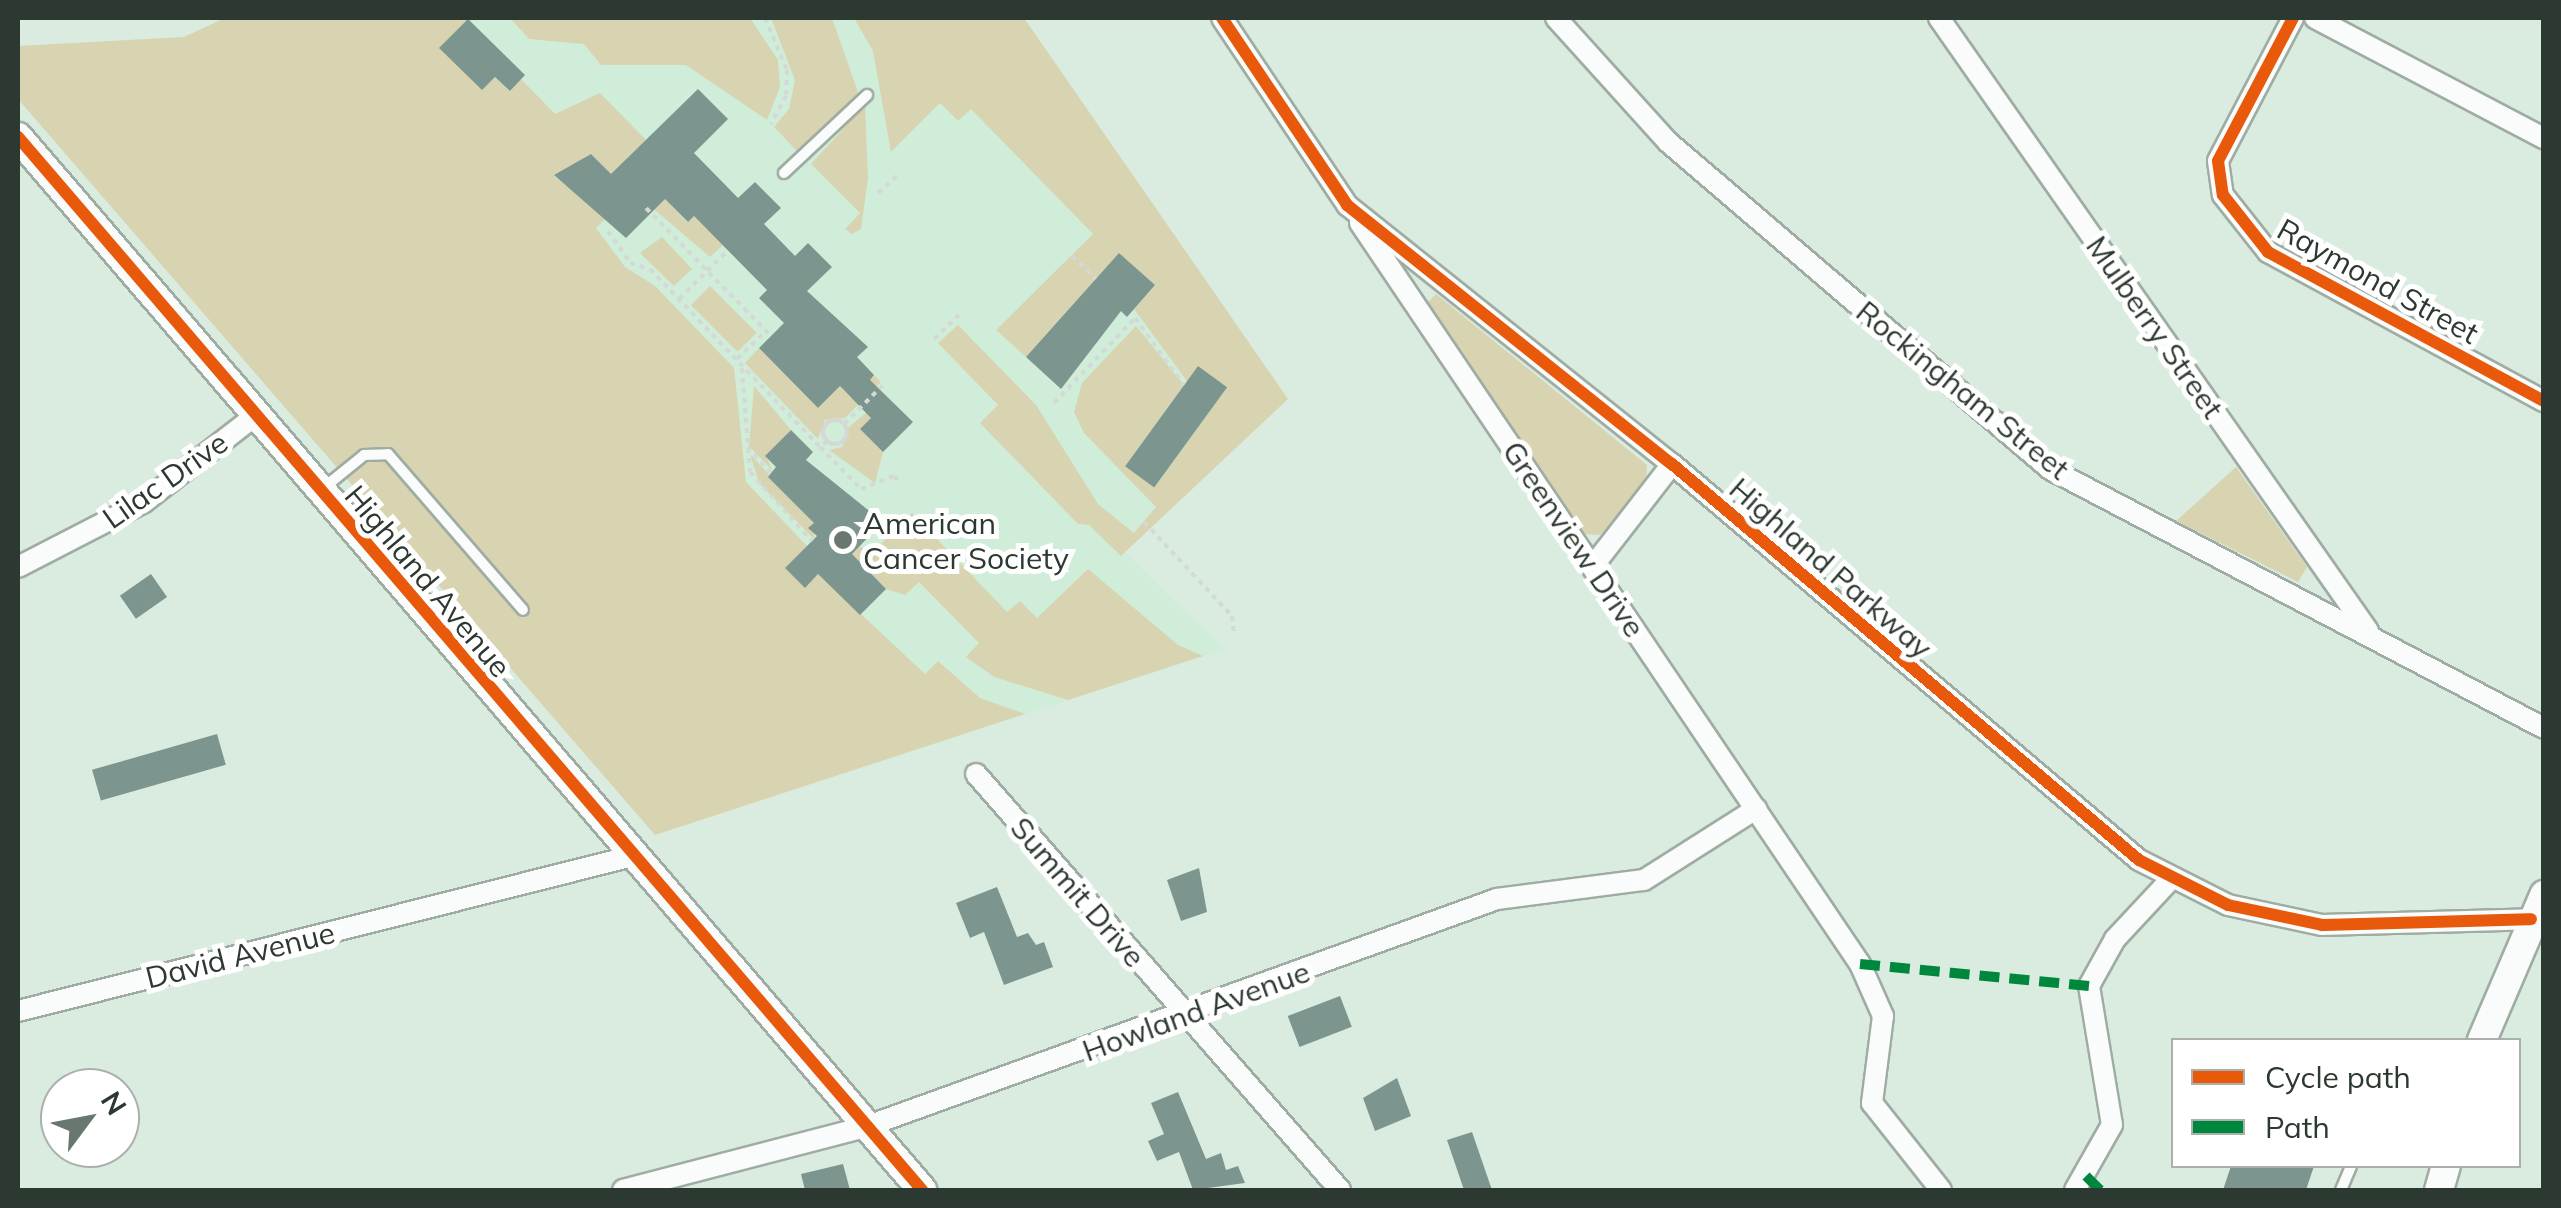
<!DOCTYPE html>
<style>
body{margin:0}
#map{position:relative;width:2561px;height:1208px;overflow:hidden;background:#daece0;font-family:Mulish,sans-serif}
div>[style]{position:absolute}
.built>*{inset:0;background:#cfedd8}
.green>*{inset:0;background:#d8d4b1;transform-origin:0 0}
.building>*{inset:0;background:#7c968f;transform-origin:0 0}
.path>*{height:4px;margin-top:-2px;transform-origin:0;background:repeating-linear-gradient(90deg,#d4d9d6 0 5px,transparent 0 10px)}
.path>.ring{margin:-2px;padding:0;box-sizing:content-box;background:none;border:4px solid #d4d9d6;border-radius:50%}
.roads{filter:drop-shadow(2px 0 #9faca3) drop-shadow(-2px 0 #9faca3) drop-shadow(0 2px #9faca3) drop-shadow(0 -2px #9faca3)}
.lane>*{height:10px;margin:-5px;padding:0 5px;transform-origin:5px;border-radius:5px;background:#f9fcfa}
.street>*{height:20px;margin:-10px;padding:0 10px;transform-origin:10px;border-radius:10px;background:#f9fcfa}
.secondary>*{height:28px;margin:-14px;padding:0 14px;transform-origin:14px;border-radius:14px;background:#f9fcfa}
.quiet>*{height:10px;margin-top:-5px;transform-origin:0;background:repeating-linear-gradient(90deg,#00873e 0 20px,transparent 0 30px)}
.cycleway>*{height:12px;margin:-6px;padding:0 6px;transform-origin:6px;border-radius:6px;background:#e8590c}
.dots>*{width:28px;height:28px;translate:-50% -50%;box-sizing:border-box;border:5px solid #fff;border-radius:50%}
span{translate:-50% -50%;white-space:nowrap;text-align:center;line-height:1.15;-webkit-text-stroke:10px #fff;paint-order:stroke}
.street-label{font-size:30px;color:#2c3930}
.poi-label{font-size:30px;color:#2c3930}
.left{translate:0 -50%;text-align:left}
.frame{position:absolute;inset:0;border:20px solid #2c3930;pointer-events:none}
.legend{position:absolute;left:2171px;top:1038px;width:350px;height:130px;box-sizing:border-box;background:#fff;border:2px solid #abb0ac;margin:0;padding:12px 18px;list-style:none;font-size:30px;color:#2c3930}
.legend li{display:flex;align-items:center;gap:20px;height:50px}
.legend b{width:50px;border:2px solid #abb0ac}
.north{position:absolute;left:40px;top:1068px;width:100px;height:100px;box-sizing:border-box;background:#fff;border:2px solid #abb0ac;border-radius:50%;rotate:58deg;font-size:28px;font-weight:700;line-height:40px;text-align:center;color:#2c3930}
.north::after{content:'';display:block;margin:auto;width:35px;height:45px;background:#69786e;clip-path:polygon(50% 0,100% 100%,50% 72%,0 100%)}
</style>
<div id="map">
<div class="built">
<div style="clip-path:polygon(225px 18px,1024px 18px,1288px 399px,1125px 552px,1225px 649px,655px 835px,18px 99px,18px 46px,184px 37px)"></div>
</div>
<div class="green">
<div style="clip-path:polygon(225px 18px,469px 18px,440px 48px,482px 89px,495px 77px,510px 91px,521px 79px,555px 114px,600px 93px,646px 140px,627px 158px,633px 197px,591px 154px,554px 176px,607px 217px,596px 228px,625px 267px,655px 286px,734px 368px,746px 482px,807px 546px,786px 569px,805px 587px,818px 574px,925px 674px,938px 661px,980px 698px,1025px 714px,655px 835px,18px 99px,18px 46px,184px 37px)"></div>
<div style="clip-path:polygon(510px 18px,750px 18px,778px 60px,780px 87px,767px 120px,686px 65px,601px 65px,584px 44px,529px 39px)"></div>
<div style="clip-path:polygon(771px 18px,832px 18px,859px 95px,799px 153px,774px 127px,789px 109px,795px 80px)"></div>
<div style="clip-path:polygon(854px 18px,1024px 18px,1288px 399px,1121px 556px,1089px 525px,1078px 524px,980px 423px,998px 405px,938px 343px,958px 325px,1036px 405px,1098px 504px,1134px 533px,1156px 507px,1084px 433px,1074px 412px,1082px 383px,1136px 326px,1184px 385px,1126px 465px,1155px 487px,1227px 387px,1198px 366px,1187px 381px,1134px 309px,1155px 285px,1119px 253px,1026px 357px,996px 330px,1093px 234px,971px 109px,958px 121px,940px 103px,891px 152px,873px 51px)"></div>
<div style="clip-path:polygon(865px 105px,868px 178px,861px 229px,852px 234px,845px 229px,860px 213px,811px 164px)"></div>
<div style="clip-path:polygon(660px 194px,687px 222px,694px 216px,723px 245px,710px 257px,649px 205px)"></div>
<div style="clip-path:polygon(662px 237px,692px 269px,674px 286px,640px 253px)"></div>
<div style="left:710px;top:286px;width:66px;height:27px;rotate:45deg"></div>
<div style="clip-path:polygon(1436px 294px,1647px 465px,1646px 488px,1600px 535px,1581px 534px,1425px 305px)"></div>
<div style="clip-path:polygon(759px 348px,818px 408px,840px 386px,851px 398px,874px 375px,881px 382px,845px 418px,825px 420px,818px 439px,745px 363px)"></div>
<div style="clip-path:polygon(754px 386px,791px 430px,766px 456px,773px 471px,749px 446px)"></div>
<div style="clip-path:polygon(868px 411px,873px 416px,861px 430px,883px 452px,875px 483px,829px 450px,842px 447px,849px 427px)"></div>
<div style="clip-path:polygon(750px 454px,814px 523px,814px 539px,759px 483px)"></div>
<div style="clip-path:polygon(2236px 467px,2307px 567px,2298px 582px,2176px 521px)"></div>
<div style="clip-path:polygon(912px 513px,1007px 612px,1020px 601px,1037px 618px,1088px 569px,1178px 645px,1203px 656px,1068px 700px,994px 677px,966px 657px,979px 643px,919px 582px,905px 595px,886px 589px,851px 554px,860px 546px,870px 555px)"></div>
</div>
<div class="building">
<div style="clip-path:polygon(468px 19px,525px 75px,510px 91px,495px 77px,482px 90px,439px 48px)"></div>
<div style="clip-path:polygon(698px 89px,728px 119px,694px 153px,738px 198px,755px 182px,781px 208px,764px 224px,795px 256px,808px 243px,832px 267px,807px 291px,868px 347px,857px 357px,874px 375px,870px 380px,913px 422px,883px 452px,860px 429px,871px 418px,840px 386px,818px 408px,759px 348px,784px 323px,759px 298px,767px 290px,694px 216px,688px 222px,665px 199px,626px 238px,554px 175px,591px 154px,611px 174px)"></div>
<div style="clip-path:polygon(1119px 253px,1155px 285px,1127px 317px,1121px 311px,1061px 389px,1026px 357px)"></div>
<div style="left:1198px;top:366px;width:36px;height:124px;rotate:36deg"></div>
<div style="clip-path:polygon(791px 430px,813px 452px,806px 460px,883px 522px,852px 554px,886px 589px,860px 615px,818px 574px,805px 588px,785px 568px,817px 536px,808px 528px,814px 523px,768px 477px,776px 467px,765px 456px)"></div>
<div style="left:151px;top:574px;width:28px;height:38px;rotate:55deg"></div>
<div style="left:217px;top:734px;width:32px;height:130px;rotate:74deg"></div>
<div style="clip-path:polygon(1199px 868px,1207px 912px,1181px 921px,1167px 880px)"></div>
<div style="clip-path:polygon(997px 887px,1017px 937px,1028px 933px,1036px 945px,1044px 942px,1053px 967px,1004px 985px,984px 932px,970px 938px,956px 903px)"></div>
<div style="left:1340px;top:996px;width:33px;height:56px;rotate:69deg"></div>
<div style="clip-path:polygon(1397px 1078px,1411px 1116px,1375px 1131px,1363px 1098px)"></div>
<div style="clip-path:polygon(1178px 1092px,1206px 1159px,1221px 1153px,1226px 1170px,1238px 1166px,1245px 1183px,1193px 1190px,1179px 1152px,1157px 1161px,1148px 1141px,1164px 1134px,1151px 1103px)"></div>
<div style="clip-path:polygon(1472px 1132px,1492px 1190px,1464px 1190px,1447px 1140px)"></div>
<div style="clip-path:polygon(843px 1164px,850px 1190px,805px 1190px,801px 1174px)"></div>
<div style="clip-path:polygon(2231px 1166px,2314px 1166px,2306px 1190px,2223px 1190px)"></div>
</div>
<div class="path">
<div style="left:765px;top:18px;width:56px;rotate:67.1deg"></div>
<div style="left:787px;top:70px;width:26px;rotate:92deg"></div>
<div style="left:786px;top:96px;width:32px;rotate:118deg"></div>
<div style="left:878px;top:193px;width:25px;rotate:-42deg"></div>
<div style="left:646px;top:208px;width:179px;rotate:45.7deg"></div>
<div style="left:608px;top:231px;width:39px;rotate:55deg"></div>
<div style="left:630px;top:263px;width:21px;rotate:17deg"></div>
<div style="left:650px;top:269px;width:246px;rotate:46.3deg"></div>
<div style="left:1072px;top:256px;width:33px;rotate:44deg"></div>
<div style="left:679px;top:299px;width:69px;rotate:-45deg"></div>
<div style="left:934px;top:339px;width:35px;rotate:-44deg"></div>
<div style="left:737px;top:359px;width:40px;rotate:-44deg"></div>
<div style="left:742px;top:368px;width:104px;rotate:85.6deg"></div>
<div style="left:750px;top:472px;width:93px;rotate:48.1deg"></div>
<div style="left:1054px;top:403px;width:117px;rotate:-46.4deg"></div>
<div style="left:1135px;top:318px;width:83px;rotate:53.8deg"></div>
<div class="ring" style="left:823px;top:420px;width:20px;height:20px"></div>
<div style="left:844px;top:424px;width:55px;rotate:-45deg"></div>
<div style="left:827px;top:441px;width:9px;rotate:139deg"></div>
<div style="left:820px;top:447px;width:59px;rotate:45.7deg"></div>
<div style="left:861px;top:489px;width:35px;rotate:-22deg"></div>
<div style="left:894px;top:476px;width:8px;rotate:50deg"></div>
<div style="left:747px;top:447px;width:35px;rotate:47deg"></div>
<div style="left:1144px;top:522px;width:129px;rotate:46.9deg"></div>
<div style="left:1232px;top:616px;width:18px;rotate:84deg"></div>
</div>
<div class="roads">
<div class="lane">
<div style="left:784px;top:173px;width:114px;rotate:-43.2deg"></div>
<div style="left:321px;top:490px;width:55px;rotate:-39.1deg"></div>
<div style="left:364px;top:455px;width:24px;rotate:-2deg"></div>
<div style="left:388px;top:454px;width:206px;rotate:49.1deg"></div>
<div style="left:2341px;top:1190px;width:26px;rotate:-67deg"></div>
</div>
<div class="street">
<div style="left:1222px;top:18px;width:225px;rotate:56.2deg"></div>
<div style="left:1347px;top:205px;width:416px;rotate:38.6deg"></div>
<div style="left:1672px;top:464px;width:612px;rotate:40.3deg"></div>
<div style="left:2139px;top:860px;width:100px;rotate:26.8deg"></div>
<div style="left:2228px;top:905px;width:96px;rotate:12deg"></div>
<div style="left:2322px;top:925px;width:209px;rotate:-1.6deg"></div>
<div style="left:1556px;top:18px;width:167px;rotate:47.9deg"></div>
<div style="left:1668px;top:142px;width:503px;rotate:40.56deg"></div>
<div style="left:2050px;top:469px;width:558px;rotate:27.67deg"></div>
<div style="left:1939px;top:18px;width:748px;rotate:55.01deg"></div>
<div style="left:2293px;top:18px;width:161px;rotate:117.7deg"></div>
<div style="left:2218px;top:161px;width:34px;rotate:82deg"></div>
<div style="left:2223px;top:195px;width:73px;rotate:51.7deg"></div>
<div style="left:2268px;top:252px;width:314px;rotate:28.4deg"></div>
<div style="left:2315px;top:18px;width:259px;rotate:27.7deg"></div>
<div style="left:1360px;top:223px;width:894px;rotate:55.99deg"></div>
<div style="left:1860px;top:964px;width:57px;rotate:66.1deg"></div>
<div style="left:1883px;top:1016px;width:88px;rotate:97.2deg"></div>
<div style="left:1872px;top:1103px;width:111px;rotate:51.6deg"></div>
<div style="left:1593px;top:566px;width:129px;rotate:-52.2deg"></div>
<div style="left:18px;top:567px;width:142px;rotate:-27.3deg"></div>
<div style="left:144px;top:502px;width:142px;rotate:-37.8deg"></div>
<div style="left:976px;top:774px;width:553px;rotate:48.81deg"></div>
<div style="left:18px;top:1011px;width:630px;rotate:-14.15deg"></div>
<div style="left:623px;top:1190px;width:250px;rotate:-14.6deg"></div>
<div style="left:865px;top:1127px;width:672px;rotate:-19.84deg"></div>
<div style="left:1497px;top:899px;width:148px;rotate:-7.4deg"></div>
<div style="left:1644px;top:880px;width:133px;rotate:-32.4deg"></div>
<div style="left:2075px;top:1190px;width:75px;rotate:-60.4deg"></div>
<div style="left:2112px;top:1125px;width:141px;rotate:-99.4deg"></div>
<div style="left:2089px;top:986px;width:54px;rotate:-61deg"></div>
<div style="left:2115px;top:939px;width:82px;rotate:-47deg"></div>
</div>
<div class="secondary">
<div style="left:18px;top:137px;width:1388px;rotate:49.35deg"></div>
<div style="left:2482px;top:1040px;width:158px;rotate:-66.8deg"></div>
<div style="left:2439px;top:1190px;width:25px;rotate:-74deg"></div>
</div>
</div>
<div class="quiet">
<div style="left:1860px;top:964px;width:230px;rotate:5.5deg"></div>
<div style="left:2086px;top:1176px;width:20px;rotate:45deg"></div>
</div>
<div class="cycleway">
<div style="left:1222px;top:18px;width:225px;rotate:56.2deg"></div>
<div style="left:1347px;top:205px;width:416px;rotate:38.6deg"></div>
<div style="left:1672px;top:464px;width:612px;rotate:40.3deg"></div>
<div style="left:2139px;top:860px;width:100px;rotate:26.8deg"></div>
<div style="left:2228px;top:905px;width:96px;rotate:12deg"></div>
<div style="left:2322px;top:925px;width:209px;rotate:-1.6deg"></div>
<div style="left:2293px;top:18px;width:161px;rotate:117.7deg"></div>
<div style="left:2218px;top:161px;width:34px;rotate:82deg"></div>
<div style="left:2223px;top:195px;width:73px;rotate:51.7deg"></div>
<div style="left:2268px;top:252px;width:314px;rotate:28.4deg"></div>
<div style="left:18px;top:137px;width:1388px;rotate:49.35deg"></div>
</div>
<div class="dots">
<div style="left:843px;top:540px;background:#69786e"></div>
</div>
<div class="street-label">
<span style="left:2378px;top:281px;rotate:29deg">Raymond Street</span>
<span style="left:2155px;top:327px;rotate:55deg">Mulberry Street</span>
<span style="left:1963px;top:390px;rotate:39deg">Rockingham Street</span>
<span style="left:165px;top:480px;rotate:-35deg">Lilac Drive</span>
<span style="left:1574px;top:539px;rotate:56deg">Greenview Drive</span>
<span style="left:1831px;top:568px;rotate:41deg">Highland Parkway</span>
<span style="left:428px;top:581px;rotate:50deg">Highland Avenue</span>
<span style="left:1078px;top:892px;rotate:49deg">Summit Drive</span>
<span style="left:240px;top:955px;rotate:-14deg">David Avenue</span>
<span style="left:1196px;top:1011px;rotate:-20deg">Howland Avenue</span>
</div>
<div class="poi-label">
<span class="left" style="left:863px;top:540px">American<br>Cancer Society</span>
</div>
<div class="frame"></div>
<ul class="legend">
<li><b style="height:12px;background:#e8590c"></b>Cycle path</li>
<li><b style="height:12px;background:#00873e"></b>Path</li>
</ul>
<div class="north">N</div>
</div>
